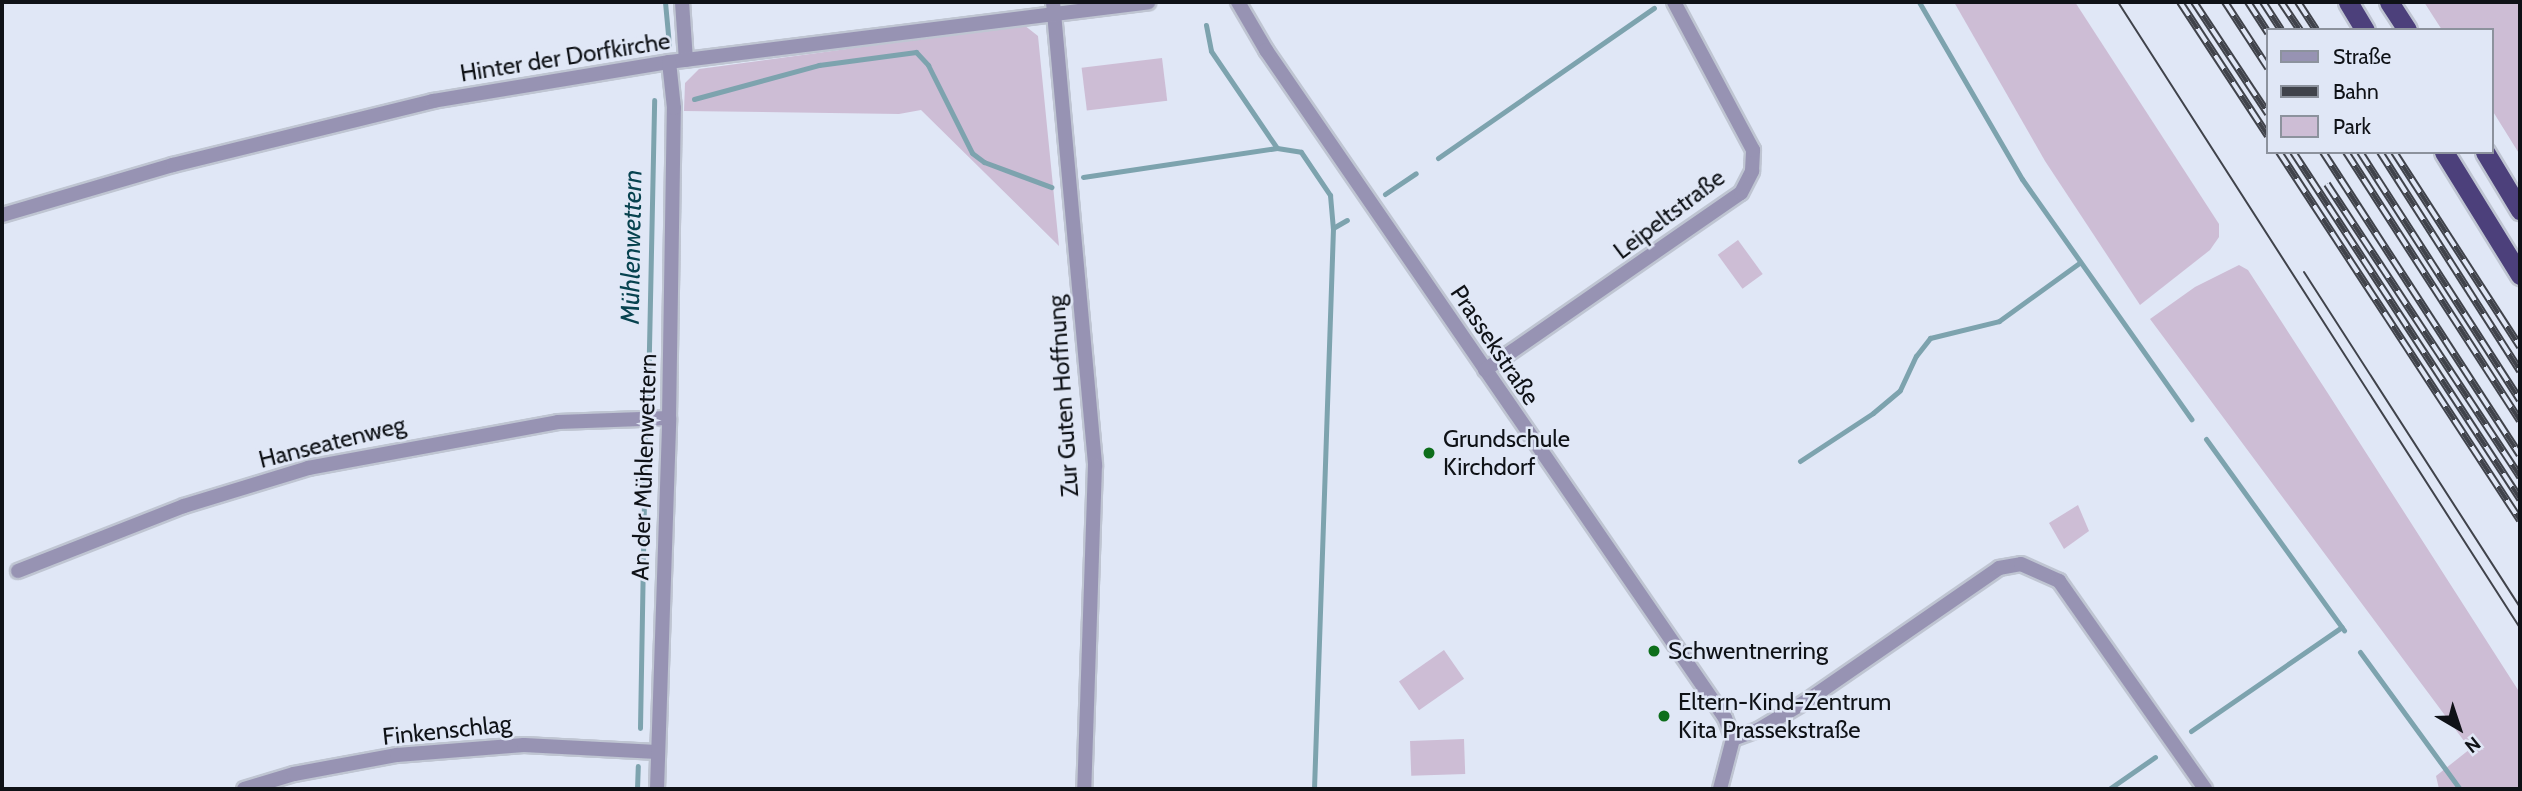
<!DOCTYPE html>
<meta charset="utf-8">
<style>
body{margin:0}
#map{position:relative;width:2522px;height:791px;overflow:hidden;background:#e0e7f6;font-family:Cabin,sans-serif}
div>[style]{position:absolute}
.green>*{inset:0;background:#cdbdd5;transform-origin:0 0}
.stream>*{height:5px;margin:-2.5px;padding:0 2.5px;transform-origin:2.5px;border-radius:2.5px;background:#7da3ae}
.roads{filter:drop-shadow(2px 0 #bfc5d2) drop-shadow(-2px 0 #bfc5d2) drop-shadow(0 2px #bfc5d2) drop-shadow(0 -2px #bfc5d2)}
.minor>*{height:14px;margin:-7px;padding:0 7px;transform-origin:7px;border-radius:7px;background:#9793b3}
.trunk>*{height:19px;margin:-9.5px;padding:0 9.5px;transform-origin:9.5px;border-radius:9.5px;background:#4c407b}
.tram>*{height:2px;margin:-1px;padding:0 1px;transform-origin:1px;border-radius:1px;background:#40434b}
.rail>*{height:8px;margin-top:-4px;transform-origin:0;background:repeating-linear-gradient(90deg,#e0e7f6 0 16px,#40434b 0 32px);box-sizing:border-box;border-block:2px solid #40434b}
.dots>*{width:19px;height:19px;translate:-50% -50%;box-sizing:border-box;border:4px solid #e0e7f6;border-radius:50%}
span{translate:-50% -50%;white-space:nowrap;text-align:center;line-height:1.15;-webkit-text-stroke:5px #e0e7f6;paint-order:stroke}
.street-label{font-size:24px;color:#0f1217}
.poi-label{font-size:24px;color:#0f1217}
.left{translate:0 -50%;text-align:left}
.water-label{font-size:26px;color:#07424f;font-style:italic}
.frame{position:absolute;inset:0;border:4px solid #0f1217;pointer-events:none}
.legend{position:absolute;left:2266px;top:28px;width:228px;height:126px;box-sizing:border-box;background:#e0e7f6;border:2px solid #8c929d;margin:0;padding:9px 12px;list-style:none;font-size:21px;color:#0f1217}
.legend li{display:flex;align-items:center;gap:14px;height:35px}
.legend b{width:35px;border:2px solid #8c929d}
.north{position:absolute;left:2424px;top:693px;width:70px;height:70px;-webkit-text-stroke:5px #e0e7f6;paint-order:stroke;rotate:141deg;font-size:19px;font-weight:700;line-height:28px;text-align:center;color:#0f1217}
.north::after{content:'';display:block;margin:auto;width:24px;height:32px;background:#0f1217;clip-path:polygon(50% 0,100% 100%,50% 72%,0 100%)}
</style>
<div id="map">
<div class="green">
<div style="clip-path:polygon(1954px 2px,2075px 2px,2219px 224px,2219px 237px,2210px 250px,2140px 305px,2045px 161px)"></div>
<div style="clip-path:polygon(2424px 2px,2520px 2px,2520px 155px,2492px 110px,2492px 30px,2442px 30px)"></div>
<div style="clip-path:polygon(1024px 25px,1038px 36px,1059px 246px,921px 110px,899px 114px,684px 111px,685px 83px,699px 69px)"></div>
<div style="left:1162px;top:58px;width:43px;height:81px;rotate:83deg"></div>
<div style="left:1738px;top:240px;width:42px;height:25px;rotate:54deg"></div>
<div style="clip-path:polygon(2239px 265px,2248px 270px,2329px 395px,2520px 693px,2520px 789px,2439px 789px,2436px 776px,2470px 749px,2150px 319px,2195px 287px)"></div>
<div style="clip-path:polygon(2078px 505px,2089px 531px,2064px 549px,2049px 523px)"></div>
<div style="left:1444px;top:650px;width:35px;height:55px;rotate:55deg"></div>
<div style="left:1464px;top:739px;width:35px;height:54px;rotate:88deg"></div>
</div>
<div class="stream">
<div style="left:665px;top:2px;width:43px;rotate:84.7deg"></div>
<div style="left:1919px;top:2px;width:205px;rotate:59.8deg"></div>
<div style="left:2022px;top:179px;width:294px;rotate:54.8deg"></div>
<div style="left:1206px;top:25px;width:26px;rotate:79deg"></div>
<div style="left:1211px;top:51px;width:117px;rotate:55.8deg"></div>
<div style="left:1277px;top:148px;width:24px;rotate:9deg"></div>
<div style="left:1301px;top:152px;width:52px;rotate:56deg"></div>
<div style="left:1330px;top:195px;width:33px;rotate:85deg"></div>
<div style="left:1333px;top:228px;width:561px;rotate:91.94deg"></div>
<div style="left:694px;top:99px;width:130px;rotate:-15.2deg"></div>
<div style="left:819px;top:65px;width:98px;rotate:-7.6deg"></div>
<div style="left:916px;top:52px;width:18px;rotate:47deg"></div>
<div style="left:928px;top:65px;width:98px;rotate:63.4deg"></div>
<div style="left:972px;top:153px;width:15px;rotate:37deg"></div>
<div style="left:984px;top:162px;width:72px;rotate:20.5deg"></div>
<div style="left:1438px;top:158px;width:263px;rotate:-34.8deg"></div>
<div style="left:1083px;top:177px;width:196px;rotate:-8.5deg"></div>
<div style="left:1385px;top:194px;width:37px;rotate:-34deg"></div>
<div style="left:1333px;top:228px;width:16px;rotate:-30deg"></div>
<div style="left:648px;top:395px;width:295px;rotate:-88.8deg"></div>
<div style="left:2206px;top:439px;width:236px;rotate:54.2deg"></div>
<div style="left:1800px;top:461px;width:87px;rotate:-33.3deg"></div>
<div style="left:1873px;top:413px;width:35px;rotate:-40deg"></div>
<div style="left:1900px;top:390px;width:38px;rotate:-65deg"></div>
<div style="left:1916px;top:356px;width:23px;rotate:-52deg"></div>
<div style="left:1930px;top:338px;width:71px;rotate:-13.8deg"></div>
<div style="left:1999px;top:321px;width:99px;rotate:-35.9deg"></div>
<div style="left:2360px;top:652px;width:170px;rotate:53.9deg"></div>
<div style="left:640px;top:728px;width:295px;rotate:-89deg"></div>
<div style="left:2191px;top:731px;width:183px;rotate:-34.6deg"></div>
<div style="left:637px;top:789px;width:23px;rotate:-88deg"></div>
<div style="left:2109px;top:789px;width:56px;rotate:-34.8deg"></div>
</div>
<div class="roads">
<div class="minor">
<div style="left:682px;top:2px;width:58px;rotate:86.1deg"></div>
<div style="left:1053px;top:2px;width:465px;rotate:84.8deg"></div>
<div style="left:1095px;top:465px;width:324px;rotate:91.9deg"></div>
<div style="left:1238px;top:2px;width:56px;rotate:59.7deg"></div>
<div style="left:1266px;top:50px;width:810px;rotate:55.51deg"></div>
<div style="left:1725px;top:718px;width:22px;rotate:69deg"></div>
<div style="left:1733px;top:739px;width:52px;rotate:104.6deg"></div>
<div style="left:2px;top:215px;width:178px;rotate:-16.3deg"></div>
<div style="left:173px;top:165px;width:268px;rotate:-13.8deg"></div>
<div style="left:433px;top:101px;width:239px;rotate:-9.4deg"></div>
<div style="left:669px;top:62px;width:483px;rotate:-7.1deg"></div>
<div style="left:1485px;top:370px;width:311px;rotate:-34.7deg"></div>
<div style="left:1741px;top:193px;width:25px;rotate:-63deg"></div>
<div style="left:1752px;top:171px;width:21px;rotate:-87deg"></div>
<div style="left:1753px;top:150px;width:168px;rotate:-118.1deg"></div>
<div style="left:18px;top:571px;width:178px;rotate:-21.4deg"></div>
<div style="left:184px;top:506px;width:130px;rotate:-17deg"></div>
<div style="left:308px;top:468px;width:254px;rotate:-10.4deg"></div>
<div style="left:558px;top:422px;width:111px;rotate:-2.1deg"></div>
<div style="left:1733px;top:739px;width:27px;rotate:-20deg"></div>
<div style="left:1758px;top:730px;width:55px;rotate:-30.8deg"></div>
<div style="left:1805px;top:702px;width:236px;rotate:-34.6deg"></div>
<div style="left:1999px;top:568px;width:22px;rotate:-10deg"></div>
<div style="left:2021px;top:564px;width:42px;rotate:24.1deg"></div>
<div style="left:2059px;top:581px;width:254px;rotate:54.9deg"></div>
<div style="left:244px;top:789px;width:52px;rotate:-16.7deg"></div>
<div style="left:294px;top:774px;width:105px;rotate:-10.5deg"></div>
<div style="left:397px;top:755px;width:127px;rotate:-4.5deg"></div>
<div style="left:524px;top:745px;width:133px;rotate:3deg"></div>
<div style="left:657px;top:789px;width:371px;rotate:-88.1deg"></div>
<div style="left:669px;top:418px;width:310px;rotate:-89.1deg"></div>
<div style="left:674px;top:108px;width:46px;rotate:-96.2deg"></div>
</div>
<div class="trunk">
<div style="left:2348px;top:2px;width:33px;rotate:59deg"></div>
<div style="left:2389px;top:2px;width:33px;rotate:57deg"></div>
<div style="left:2444px;top:152px;width:145px;rotate:58.3deg"></div>
<div style="left:2485px;top:152px;width:68px;rotate:58.9deg"></div>
</div>
</div>
<div class="tram">
<div style="left:2118px;top:2px;width:744px;rotate:57.29deg"></div>
<div style="left:2304px;top:272px;width:399px;rotate:57.2deg"></div>
</div>
<div class="rail">
<div style="left:2180px;top:2px;width:160px;rotate:56.7deg"></div>
<div style="left:2194px;top:2px;width:134px;rotate:56.5deg"></div>
<div style="left:2225px;top:2px;width:79px;rotate:56.9deg"></div>
<div style="left:2248px;top:2px;width:37px;rotate:57deg"></div>
<div style="left:2263px;top:2px;width:33px;rotate:57deg"></div>
<div style="left:2281px;top:2px;width:34px;rotate:56deg"></div>
<div style="left:2298px;top:2px;width:33px;rotate:57deg"></div>
<div style="left:2279px;top:152px;width:440px;rotate:56.8deg"></div>
<div style="left:2293px;top:152px;width:415px;rotate:56.8deg"></div>
<div style="left:2323px;top:152px;width:361px;rotate:57deg"></div>
<div style="left:2346px;top:152px;width:320px;rotate:57.1deg"></div>
<div style="left:2360px;top:152px;width:295px;rotate:57.2deg"></div>
<div style="left:2380px;top:152px;width:260px;rotate:57.4deg"></div>
<div style="left:2394px;top:152px;width:232px;rotate:57.1deg"></div>
<div style="left:2327px;top:184px;width:351px;rotate:56.6deg"></div>
</div>
<div class="dots">
<div style="left:1429px;top:453px;background:#0d6e1b"></div>
<div style="left:1654px;top:651px;background:#0d6e1b"></div>
<div style="left:1664px;top:716px;background:#0d6e1b"></div>
</div>
<div class="street-label">
<span style="left:565px;top:57px;rotate:-9deg">Hinter der Dorfkirche</span>
<span style="left:1669px;top:214px;rotate:-37deg">Leipeltstraße</span>
<span style="left:1495px;top:345px;rotate:56deg">Prassekstraße</span>
<span style="left:1063px;top:396px;rotate:-94deg">Zur Guten Hoffnung</span>
<span style="left:332px;top:442px;rotate:-14deg">Hanseatenweg</span>
<span style="left:644px;top:467px;rotate:-88deg">An der Mühlenwettern</span>
<span style="left:447px;top:730px;rotate:-6deg">Finkenschlag</span>
</div>
<div class="poi-label">
<span class="left" style="left:1443px;top:453px">Grundschule<br>Kirchdorf</span>
<span class="left" style="left:1668px;top:651px">Schwentnerring</span>
<span class="left" style="left:1678px;top:716px">Eltern-Kind-Zentrum<br>Kita Prassekstraße</span>
</div>
<div class="water-label">
<span style="left:632px;top:247px;rotate:-89deg">Mühlenwettern</span>
</div>
<div class="frame"></div>
<ul class="legend">
<li><b style="height:9px;background:#9793b3"></b>Straße</li>
<li><b style="height:9px;background:#40434b"></b>Bahn</li>
<li><b style="height:19px;background:#cdbdd5"></b>Park</li>
</ul>
<div class="north">N</div>
</div>
